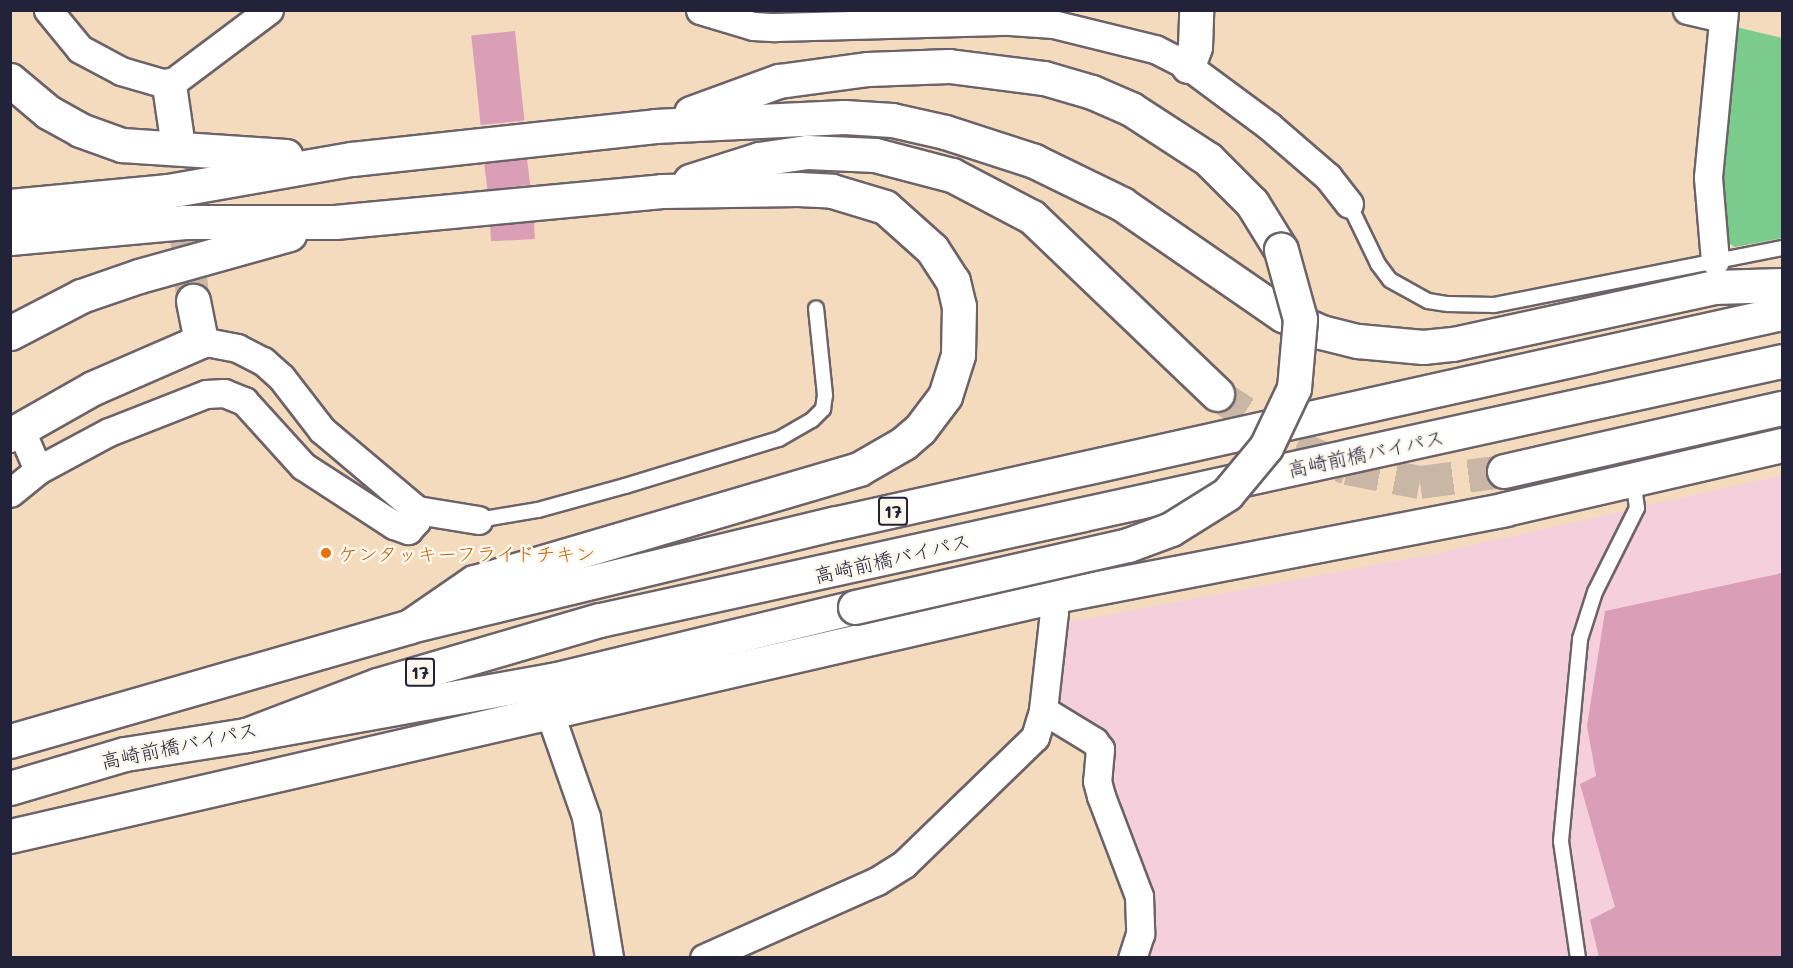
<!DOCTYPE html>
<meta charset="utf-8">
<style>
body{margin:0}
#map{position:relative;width:1793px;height:968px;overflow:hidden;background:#f4dbbe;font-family:Mali,"Klee One",sans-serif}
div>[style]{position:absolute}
.built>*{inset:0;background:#f5cfdb}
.green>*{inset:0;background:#7bcb8c}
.building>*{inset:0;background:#da9fb7;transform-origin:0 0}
.tertiary-tunnel>*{height:33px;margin-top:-16.5px;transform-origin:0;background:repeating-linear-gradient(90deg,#cab6a4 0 33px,transparent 0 49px)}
.motorway-tunnel>*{height:33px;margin-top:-16.5px;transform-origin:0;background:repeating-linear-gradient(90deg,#cab6a4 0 33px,transparent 0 49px)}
.roads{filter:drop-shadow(2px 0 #6c6369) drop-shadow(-2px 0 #6c6369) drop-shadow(0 2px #6c6369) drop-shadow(0 -2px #6c6369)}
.service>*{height:14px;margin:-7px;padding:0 7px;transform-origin:7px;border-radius:7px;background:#fff}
.minor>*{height:27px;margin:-13.5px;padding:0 13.5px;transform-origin:13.5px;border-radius:13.5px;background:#fff}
.tertiary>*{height:33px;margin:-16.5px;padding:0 16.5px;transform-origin:16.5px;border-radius:16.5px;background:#fff}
.trunk>*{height:33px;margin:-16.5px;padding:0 16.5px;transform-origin:16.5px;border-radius:16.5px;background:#fff}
.motorway>*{height:33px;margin:-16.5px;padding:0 16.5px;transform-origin:16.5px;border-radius:16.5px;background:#fff}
.bridges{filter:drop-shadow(2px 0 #6c6369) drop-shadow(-2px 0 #6c6369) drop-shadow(0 2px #6c6369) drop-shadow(0 -2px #6c6369)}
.motorway-bridge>*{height:33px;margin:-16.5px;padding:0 16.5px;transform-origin:16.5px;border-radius:16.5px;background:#fff}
.dots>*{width:16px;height:16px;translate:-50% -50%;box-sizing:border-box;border:3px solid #fbf7ec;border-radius:50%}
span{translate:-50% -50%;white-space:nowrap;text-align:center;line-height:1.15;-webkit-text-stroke:5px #fbf7ec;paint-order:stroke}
.shield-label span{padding:2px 4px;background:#fbf7ec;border:2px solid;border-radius:4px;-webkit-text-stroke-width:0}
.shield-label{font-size:18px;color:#22223b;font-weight:700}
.street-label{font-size:20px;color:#22223b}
.food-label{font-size:20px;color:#c56008}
.left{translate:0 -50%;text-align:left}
.frame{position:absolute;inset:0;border:12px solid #22223b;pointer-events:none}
</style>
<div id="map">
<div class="built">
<div style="clip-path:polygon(1782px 475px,1782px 957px,1143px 957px,1109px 789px,1114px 740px,1064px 707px,1053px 694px,1058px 624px,1429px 555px)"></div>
</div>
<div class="green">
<div style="clip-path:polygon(1736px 27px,1782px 38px,1782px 238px,1735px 247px,1722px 239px,1718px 199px)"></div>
</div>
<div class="building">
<div style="left:515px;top:31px;width:90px;height:44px;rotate:84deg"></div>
<div style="left:527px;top:159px;width:26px;height:43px;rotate:83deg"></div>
<div style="left:534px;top:222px;width:17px;height:44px;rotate:87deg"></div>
<div style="clip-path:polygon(1782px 573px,1782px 957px,1599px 957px,1590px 920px,1615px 907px,1580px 784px,1596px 776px,1587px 726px,1605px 611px)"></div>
</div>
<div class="tertiary-tunnel">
<div style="left:176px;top:133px;width:169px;rotate:84.2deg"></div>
</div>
<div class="motorway-tunnel">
<div style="left:1217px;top:394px;width:95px;rotate:33.4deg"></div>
<div style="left:1296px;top:446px;width:56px;rotate:23.3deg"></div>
<div style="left:1347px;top:468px;width:74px;rotate:10.9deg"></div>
<div style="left:1420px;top:482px;width:85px;rotate:-7.5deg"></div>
</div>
<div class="roads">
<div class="service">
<div style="left:1349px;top:204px;width:67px;rotate:64.2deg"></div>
<div style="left:1378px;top:264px;width:20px;rotate:53deg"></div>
<div style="left:1390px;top:280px;width:43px;rotate:28.9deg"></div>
<div style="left:1428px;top:301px;width:20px;rotate:9deg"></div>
<div style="left:1448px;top:304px;width:46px;rotate:1.2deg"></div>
<div style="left:1494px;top:305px;width:294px;rotate:-11.2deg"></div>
<div style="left:478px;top:520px;width:61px;rotate:-9.5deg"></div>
<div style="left:538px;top:510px;width:90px;rotate:-15.4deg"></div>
<div style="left:625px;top:486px;width:161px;rotate:-17deg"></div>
<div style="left:779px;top:439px;width:38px;rotate:-30deg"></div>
<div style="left:812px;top:420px;width:16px;rotate:-45deg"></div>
<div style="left:823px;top:409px;width:14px;rotate:-82deg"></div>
<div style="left:825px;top:395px;width:87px;rotate:-95.9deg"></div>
<div style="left:1578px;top:958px;width:118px;rotate:-98.3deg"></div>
<div style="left:1561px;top:841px;width:203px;rotate:-84.6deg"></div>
<div style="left:1580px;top:639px;width:49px;rotate:-72.3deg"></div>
<div style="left:1595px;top:592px;width:94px;rotate:-63.4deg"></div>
<div style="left:1637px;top:508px;width:29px;rotate:-98deg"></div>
</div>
<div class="minor">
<div style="left:48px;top:10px;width:50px;rotate:50.6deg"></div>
<div style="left:80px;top:49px;width:47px;rotate:28.2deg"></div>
<div style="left:121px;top:71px;width:50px;rotate:16.3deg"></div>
<div style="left:169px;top:85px;width:125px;rotate:-36.9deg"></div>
<div style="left:700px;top:10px;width:55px;rotate:16.8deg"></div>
<div style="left:753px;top:26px;width:22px;rotate:3deg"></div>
<div style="left:775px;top:27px;width:235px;rotate:-1.5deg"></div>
<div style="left:1010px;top:21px;width:43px;rotate:4deg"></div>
<div style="left:1053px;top:24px;width:105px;rotate:13.8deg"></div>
<div style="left:1155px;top:49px;width:37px;rotate:27deg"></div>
<div style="left:1188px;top:66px;width:101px;rotate:36.5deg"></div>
<div style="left:1269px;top:126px;width:78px;rotate:40.8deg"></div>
<div style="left:1328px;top:177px;width:34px;rotate:52deg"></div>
<div style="left:1687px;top:10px;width:37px;rotate:13deg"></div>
<div style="left:1715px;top:261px;width:84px;rotate:-94.8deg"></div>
<div style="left:1708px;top:177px;width:168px;rotate:-84.5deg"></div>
<div style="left:201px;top:341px;width:37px;rotate:11deg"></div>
<div style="left:237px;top:348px;width:29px;rotate:27deg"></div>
<div style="left:263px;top:361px;width:24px;rotate:42deg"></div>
<div style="left:281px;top:377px;width:67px;rotate:52.3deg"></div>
<div style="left:322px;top:430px;width:124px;rotate:40.1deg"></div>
<div style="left:417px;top:510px;width:62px;rotate:9.3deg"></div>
<div style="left:20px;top:428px;width:46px;rotate:66.8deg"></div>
<div style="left:10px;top:493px;width:36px;rotate:-39deg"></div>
<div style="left:38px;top:470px;width:81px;rotate:-28.2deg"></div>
<div style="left:109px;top:432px;width:104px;rotate:-21.4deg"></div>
<div style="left:206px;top:394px;width:18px;rotate:-3deg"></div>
<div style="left:224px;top:393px;width:22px;rotate:22deg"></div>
<div style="left:244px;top:401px;width:88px;rotate:47.8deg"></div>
<div style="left:303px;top:466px;width:108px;rotate:33deg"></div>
<div style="left:394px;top:525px;width:15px;rotate:20deg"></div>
<div style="left:408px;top:530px;width:12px;rotate:-48deg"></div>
<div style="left:416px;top:521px;width:11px;rotate:-85deg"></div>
<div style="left:1043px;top:710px;width:60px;rotate:31.3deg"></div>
<div style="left:1094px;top:741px;width:10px;rotate:53deg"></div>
<div style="left:1100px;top:749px;width:32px;rotate:95deg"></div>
<div style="left:1097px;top:781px;width:16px;rotate:75deg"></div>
<div style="left:1101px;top:796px;width:107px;rotate:69.2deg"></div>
<div style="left:1139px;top:896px;width:38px;rotate:88deg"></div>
<div style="left:1140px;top:934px;width:25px;rotate:108deg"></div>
<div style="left:550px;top:714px;width:109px;rotate:70.7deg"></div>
<div style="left:586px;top:817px;width:143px;rotate:80.7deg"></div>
<div style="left:704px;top:958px;width:189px;rotate:-24deg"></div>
<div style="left:877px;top:881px;width:32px;rotate:-32deg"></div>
<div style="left:904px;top:864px;width:182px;rotate:-44.1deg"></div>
<div style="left:1035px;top:737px;width:28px;rotate:-73deg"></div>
<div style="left:1043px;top:710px;width:99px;rotate:-83.6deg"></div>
<div style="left:1054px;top:612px;width:16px;rotate:-105deg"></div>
</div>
<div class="tertiary">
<div style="left:1188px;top:66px;width:20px;rotate:-70deg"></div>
<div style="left:1195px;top:47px;width:37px;rotate:-88deg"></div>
<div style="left:169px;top:85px;width:49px;rotate:81.7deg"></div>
<div style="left:10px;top:435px;width:95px;rotate:-29.5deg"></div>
<div style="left:93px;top:388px;width:118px;rotate:-23.5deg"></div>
<div style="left:201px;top:341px;width:41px;rotate:-101.3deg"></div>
<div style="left:10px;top:836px;width:1067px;rotate:-12.94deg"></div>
<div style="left:1050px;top:597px;width:463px;rotate:-10.9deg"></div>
<div style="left:1505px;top:509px;width:284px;rotate:-13deg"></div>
</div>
<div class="trunk">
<div style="left:10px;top:741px;width:416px;rotate:-16deg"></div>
<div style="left:410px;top:626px;width:439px;rotate:-13.6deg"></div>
<div style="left:837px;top:523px;width:968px;rotate:-12.53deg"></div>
<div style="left:10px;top:788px;width:120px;rotate:-16.5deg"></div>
<div style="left:125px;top:754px;width:122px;rotate:-8.9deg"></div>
<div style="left:246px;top:735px;width:140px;rotate:-20.9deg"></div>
<div style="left:377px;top:685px;width:232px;rotate:-16.3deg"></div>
<div style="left:600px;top:620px;width:1210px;rotate:-12.36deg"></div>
</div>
<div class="motorway">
<div style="left:10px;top:80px;width:50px;rotate:40.1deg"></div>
<div style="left:48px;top:112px;width:37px;rotate:29deg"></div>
<div style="left:80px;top:130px;width:45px;rotate:19.7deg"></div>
<div style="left:122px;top:145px;width:164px;rotate:3.8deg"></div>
<div style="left:691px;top:113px;width:94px;rotate:-20deg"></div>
<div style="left:779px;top:81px;width:90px;rotate:-7.7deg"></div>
<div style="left:868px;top:69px;width:81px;rotate:-2.1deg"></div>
<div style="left:949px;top:66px;width:96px;rotate:7.2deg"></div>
<div style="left:1044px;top:78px;width:50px;rotate:16.3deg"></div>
<div style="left:1092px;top:92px;width:43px;rotate:23.6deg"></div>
<div style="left:1131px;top:109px;width:92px;rotate:33deg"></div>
<div style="left:1208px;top:159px;width:62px;rotate:45deg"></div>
<div style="left:1252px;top:203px;width:55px;rotate:58.3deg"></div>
<div style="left:690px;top:181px;width:72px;rotate:-17.7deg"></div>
<div style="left:759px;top:159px;width:49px;rotate:-8.3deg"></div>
<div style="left:807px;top:152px;width:68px;rotate:2.5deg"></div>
<div style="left:875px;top:155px;width:80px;rotate:14.6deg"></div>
<div style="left:952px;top:175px;width:90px;rotate:27.7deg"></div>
<div style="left:1032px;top:217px;width:256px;rotate:43.7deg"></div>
<div style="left:10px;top:206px;width:159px;rotate:-5.4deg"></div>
<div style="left:168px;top:191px;width:187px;rotate:-9.9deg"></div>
<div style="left:352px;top:159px;width:305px;rotate:-6.2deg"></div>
<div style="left:655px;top:126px;width:189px;rotate:-2.7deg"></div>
<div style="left:844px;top:117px;width:48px;rotate:3.6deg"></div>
<div style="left:892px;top:120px;width:54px;rotate:12.8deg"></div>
<div style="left:945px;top:132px;width:94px;rotate:18deg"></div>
<div style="left:1034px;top:161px;width:98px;rotate:26deg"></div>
<div style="left:1122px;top:204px;width:196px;rotate:34.6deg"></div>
<div style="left:1283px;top:315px;width:42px;rotate:24.1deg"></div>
<div style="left:1321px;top:332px;width:38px;rotate:14deg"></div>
<div style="left:1358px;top:341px;width:65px;rotate:5.3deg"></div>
<div style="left:1423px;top:347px;width:30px;rotate:-6deg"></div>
<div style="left:1453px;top:344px;width:267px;rotate:-12.3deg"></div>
<div style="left:1714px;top:287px;width:68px;rotate:-1.7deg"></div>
<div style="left:10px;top:238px;width:176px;rotate:-5.2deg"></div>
<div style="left:185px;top:222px;width:150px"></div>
<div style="left:335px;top:222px;width:328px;rotate:-5.4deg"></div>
<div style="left:662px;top:191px;width:136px;rotate:-0.8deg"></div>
<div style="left:798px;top:189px;width:34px;rotate:3deg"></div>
<div style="left:832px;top:191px;width:55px;rotate:16.8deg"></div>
<div style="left:885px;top:207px;width:63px;rotate:41.8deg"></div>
<div style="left:932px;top:249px;width:38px;rotate:57deg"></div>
<div style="left:953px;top:281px;width:26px;rotate:77deg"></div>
<div style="left:959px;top:306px;width:49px;rotate:91.2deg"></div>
<div style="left:958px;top:355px;width:43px;rotate:107.6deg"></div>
<div style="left:945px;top:396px;width:41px;rotate:127.1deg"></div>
<div style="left:920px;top:429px;width:21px;rotate:139deg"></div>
<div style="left:904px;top:443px;width:52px;rotate:150deg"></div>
<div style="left:859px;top:469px;width:401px;rotate:163.6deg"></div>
<div style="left:474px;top:582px;width:78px;rotate:145.5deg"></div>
<div style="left:10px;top:333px;width:80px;rotate:-27.5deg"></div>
<div style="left:81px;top:296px;width:61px;rotate:-19deg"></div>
<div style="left:139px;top:276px;width:156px;rotate:-15.6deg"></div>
<div style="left:1504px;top:471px;width:285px;rotate:-12.8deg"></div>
<div style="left:246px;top:735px;width:312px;rotate:-10.2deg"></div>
<div style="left:553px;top:680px;width:311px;rotate:-13.6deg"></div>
</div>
</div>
<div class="bridges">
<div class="motorway-bridge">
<div style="left:855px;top:607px;width:280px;rotate:-12.8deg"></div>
<div style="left:1128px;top:545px;width:46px;rotate:-20.4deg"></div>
<div style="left:1171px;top:529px;width:66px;rotate:-32deg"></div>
<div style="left:1227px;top:494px;width:61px;rotate:-50.3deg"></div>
<div style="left:1266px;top:447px;width:65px;rotate:-64.6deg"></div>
<div style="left:1294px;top:388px;width:69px;rotate:-85deg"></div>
<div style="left:1300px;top:319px;width:72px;rotate:-105.4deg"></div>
</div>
</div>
<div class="dots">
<div style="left:326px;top:553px;background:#e8710a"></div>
</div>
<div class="shield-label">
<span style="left:893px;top:511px">17</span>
<span style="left:420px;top:672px">17</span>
</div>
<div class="street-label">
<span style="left:1366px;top:453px;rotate:-12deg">高崎前橋バイパス</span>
<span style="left:892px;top:558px;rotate:-13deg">高崎前橋バイパス</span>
<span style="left:179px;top:745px;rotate:-12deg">高崎前橋バイパス</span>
</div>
<div class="food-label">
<span class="left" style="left:338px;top:553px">ケンタッキーフライドチキン</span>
</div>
<div class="frame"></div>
</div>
